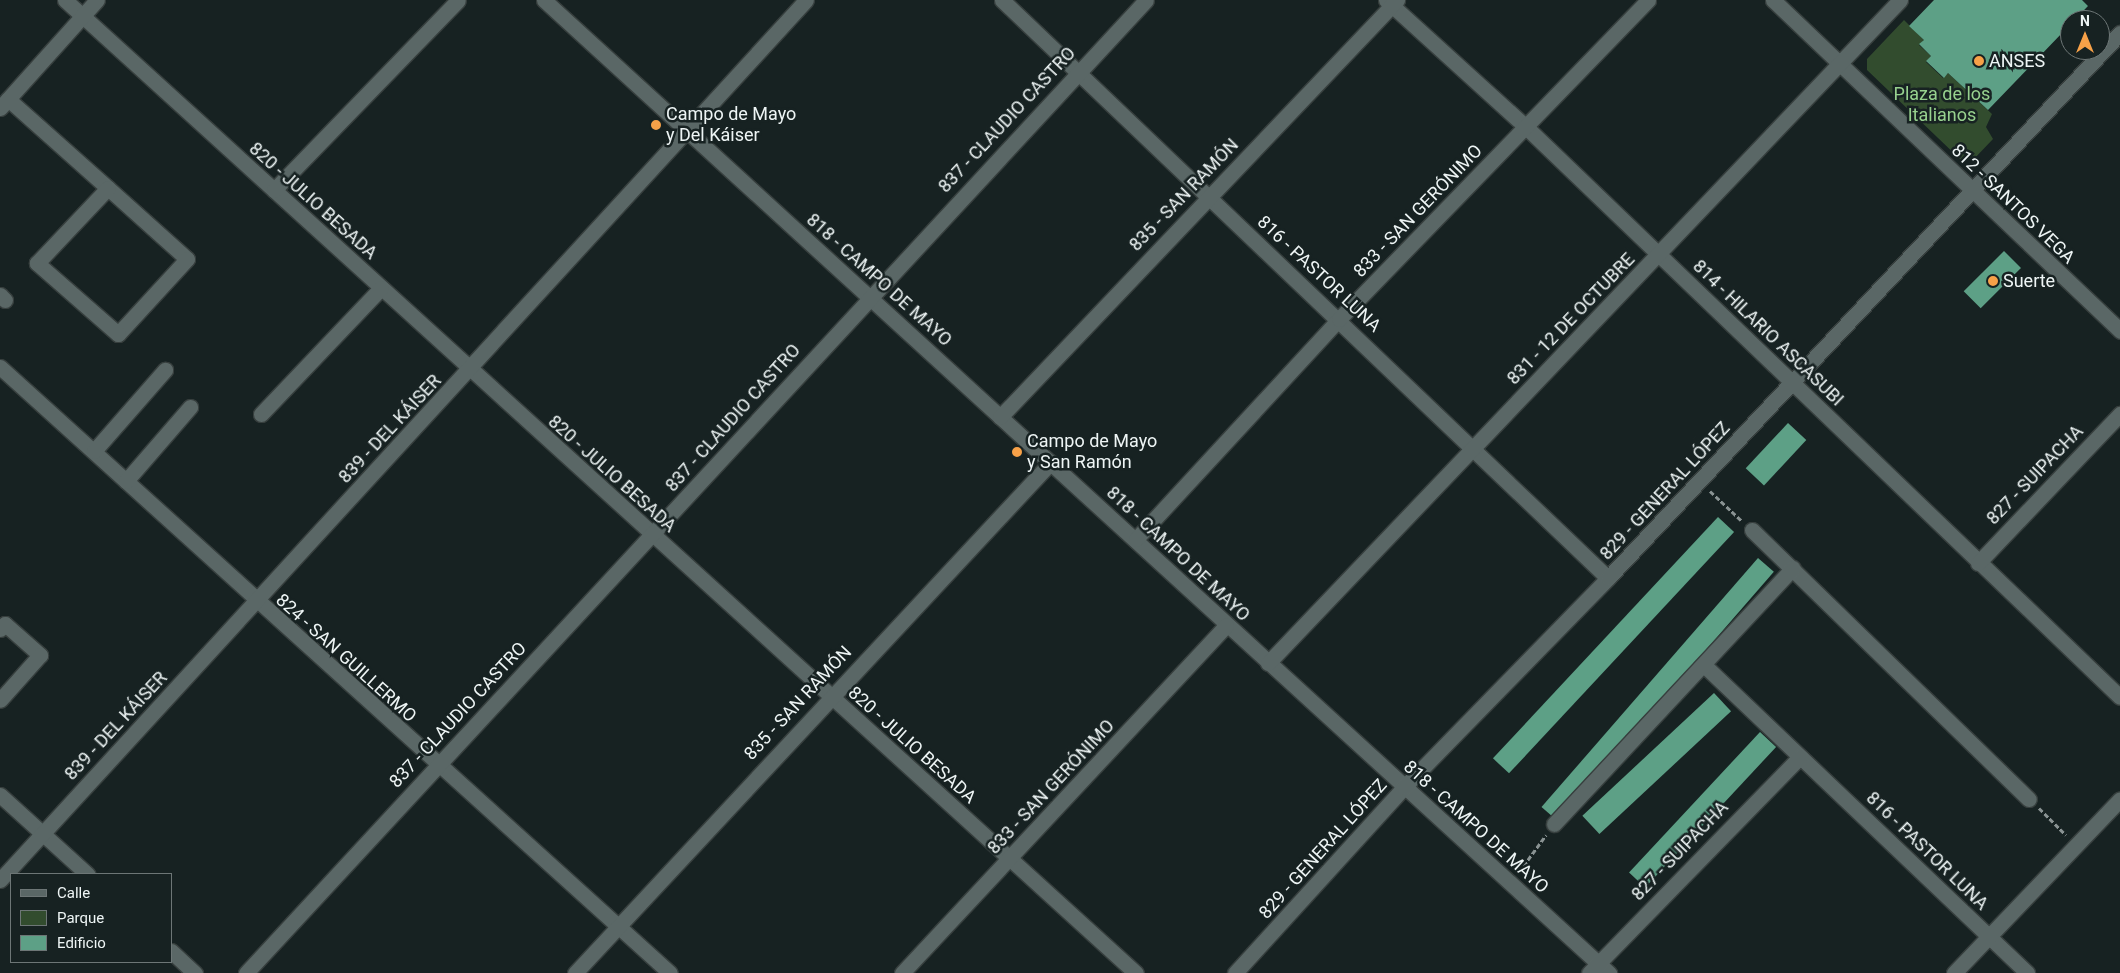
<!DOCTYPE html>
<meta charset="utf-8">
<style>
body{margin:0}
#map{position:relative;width:2120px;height:973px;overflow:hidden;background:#172222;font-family:Roboto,sans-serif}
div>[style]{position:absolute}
.green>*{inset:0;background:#324c2e}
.building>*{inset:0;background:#5da086;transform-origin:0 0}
.path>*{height:3px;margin-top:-1.5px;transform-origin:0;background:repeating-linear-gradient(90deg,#8a9393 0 5px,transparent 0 7.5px)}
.roads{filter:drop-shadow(1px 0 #373f3e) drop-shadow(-1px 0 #373f3e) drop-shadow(0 1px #373f3e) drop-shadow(0 -1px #373f3e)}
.minor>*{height:15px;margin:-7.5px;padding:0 7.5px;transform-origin:7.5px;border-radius:7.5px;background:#5a6766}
.dots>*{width:14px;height:14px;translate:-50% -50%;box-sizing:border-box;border:2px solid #172222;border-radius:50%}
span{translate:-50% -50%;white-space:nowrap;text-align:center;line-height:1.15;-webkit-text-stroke:5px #172222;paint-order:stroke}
.poi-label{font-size:18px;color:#eef5f5}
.left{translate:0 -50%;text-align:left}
.park-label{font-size:18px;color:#97d18e}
.street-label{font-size:18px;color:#eef5f5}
.legend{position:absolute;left:10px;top:873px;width:162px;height:90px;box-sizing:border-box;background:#172222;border:1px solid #6d7676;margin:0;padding:6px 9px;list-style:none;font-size:15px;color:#eef5f5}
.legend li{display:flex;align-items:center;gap:10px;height:25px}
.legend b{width:25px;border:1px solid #6d7676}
.north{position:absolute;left:2060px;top:10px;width:50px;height:50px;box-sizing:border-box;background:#172222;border:1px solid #6d7676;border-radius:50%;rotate:0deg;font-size:14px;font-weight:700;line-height:20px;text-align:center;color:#eef5f5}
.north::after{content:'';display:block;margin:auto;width:18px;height:22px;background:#f7a148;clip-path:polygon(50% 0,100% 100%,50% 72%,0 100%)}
</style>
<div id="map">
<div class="green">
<div style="clip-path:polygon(1904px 20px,1924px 40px,1919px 45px,1931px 56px,1926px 62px,1943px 78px,1948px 73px,1992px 114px,1986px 127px,1993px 139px,1973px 160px,1961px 160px,1867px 70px,1867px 59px)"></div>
</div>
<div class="building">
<div style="clip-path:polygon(1934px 0,2082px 0,2088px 6px,1988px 110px,1948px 73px,1944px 78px,1926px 61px,1931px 56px,1919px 44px,1924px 40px,1909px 26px)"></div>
<div style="left:2004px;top:251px;width:24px;height:57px;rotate:45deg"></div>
<div style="left:1788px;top:423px;width:25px;height:62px;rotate:43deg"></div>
<div style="left:1718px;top:517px;width:22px;height:330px;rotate:43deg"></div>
<div style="left:1758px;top:558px;width:21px;height:330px;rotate:41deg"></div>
<div style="left:1714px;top:693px;width:25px;height:180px;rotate:47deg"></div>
<div style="left:1760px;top:732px;width:22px;height:192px;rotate:43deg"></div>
</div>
<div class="path">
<div style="left:1710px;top:491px;width:44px;rotate:43.2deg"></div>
<div style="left:2039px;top:808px;width:38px;rotate:45deg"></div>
<div style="left:1519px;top:872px;width:46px;rotate:-53.9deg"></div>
</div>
<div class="roads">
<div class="minor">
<div style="left:65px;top:0;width:1447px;rotate:42.26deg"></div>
<div style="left:544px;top:0;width:1443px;rotate:42.42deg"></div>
<div style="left:1002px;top:0;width:837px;rotate:43.65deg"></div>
<div style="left:1386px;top:0;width:189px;rotate:42.2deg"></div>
<div style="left:1526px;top:127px;width:823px;rotate:43.82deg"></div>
<div style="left:1773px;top:0;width:480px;rotate:43.6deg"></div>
<div style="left:8px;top:99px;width:134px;rotate:41.7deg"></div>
<div style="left:108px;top:188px;width:106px;rotate:41.9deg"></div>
<div style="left:187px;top:259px;width:102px;rotate:132.6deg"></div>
<div style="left:118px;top:334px;width:108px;rotate:-138.8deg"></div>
<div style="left:37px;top:263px;width:103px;rotate:-46.6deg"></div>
<div style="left:0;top:108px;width:145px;rotate:-48.1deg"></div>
<div style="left:274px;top:190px;width:264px;rotate:-45.9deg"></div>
<div style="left:0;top:295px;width:7px;rotate:45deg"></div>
<div style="left:0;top:367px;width:903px;rotate:42.13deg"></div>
<div style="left:261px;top:414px;width:174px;rotate:-46.4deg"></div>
<div style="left:1000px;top:417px;width:576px;rotate:-46.41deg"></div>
<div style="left:94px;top:451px;width:108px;rotate:-48.8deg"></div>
<div style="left:126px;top:481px;width:98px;rotate:-49.1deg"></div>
<div style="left:1752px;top:530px;width:386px;rotate:44.2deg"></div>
<div style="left:1136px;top:539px;width:299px;rotate:-47.3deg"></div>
<div style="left:1339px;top:319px;width:444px;rotate:-45.9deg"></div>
<div style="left:1978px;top:563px;width:206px;rotate:-46.4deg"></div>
<div style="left:0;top:629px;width:7px;rotate:-45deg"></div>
<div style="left:5px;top:624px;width:47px;rotate:41.5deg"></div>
<div style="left:40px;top:655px;width:60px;rotate:131.6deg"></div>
<div style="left:1268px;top:663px;width:916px;rotate:-46.37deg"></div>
<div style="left:1705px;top:666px;width:445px;rotate:43.6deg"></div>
<div style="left:0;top:795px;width:118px;rotate:42.2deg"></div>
<div style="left:1554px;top:824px;width:350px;rotate:-47deg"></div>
<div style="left:0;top:880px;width:1193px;rotate:-47.51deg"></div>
<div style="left:171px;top:951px;width:33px;rotate:43deg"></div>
<div style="left:246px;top:973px;width:1325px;rotate:-47.23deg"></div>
<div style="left:575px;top:973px;width:698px;rotate:-47.03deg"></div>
<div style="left:902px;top:973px;width:475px;rotate:-47deg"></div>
<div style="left:1235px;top:973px;width:251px;rotate:-47.7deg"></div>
<div style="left:1404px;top:787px;width:292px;rotate:-45.7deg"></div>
<div style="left:1608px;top:578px;width:748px;rotate:-46.79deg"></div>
<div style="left:1589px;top:973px;width:302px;rotate:-45.7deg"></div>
<div style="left:1954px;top:973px;width:240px;rotate:-46.3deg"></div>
</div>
</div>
<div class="dots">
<div style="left:1979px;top:61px;background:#f7a148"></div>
<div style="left:656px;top:125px;background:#f7a148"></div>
<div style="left:1993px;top:281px;background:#f7a148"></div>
<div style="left:1017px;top:452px;background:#f7a148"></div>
</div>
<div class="poi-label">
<span class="left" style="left:1989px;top:61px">ANSES</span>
<span class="left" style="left:666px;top:125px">Campo de Mayo<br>y Del Káiser</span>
<span class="left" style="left:2003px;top:281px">Suerte</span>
<span class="left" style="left:1027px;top:452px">Campo de Mayo<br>y San Ramón</span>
</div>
<div class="park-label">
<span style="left:1942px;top:105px">Plaza de los<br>Italianos</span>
</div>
<div class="street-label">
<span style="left:1007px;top:120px;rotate:-47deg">837 - CLAUDIO CASTRO</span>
<span style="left:1184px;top:195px;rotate:-46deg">835 - SAN RAMÓN</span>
<span style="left:313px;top:201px;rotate:42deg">820 - JULIO BESADA</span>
<span style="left:2013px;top:204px;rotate:44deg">812 - SANTOS VEGA</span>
<span style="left:1418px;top:211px;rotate:-46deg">833 - SAN GERÓNIMO</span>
<span style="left:1319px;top:274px;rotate:43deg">816 - PASTOR LUNA</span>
<span style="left:879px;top:280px;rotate:42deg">818 - CAMPO DE MAYO</span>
<span style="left:1571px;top:319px;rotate:-46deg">831 - 12 DE OCTUBRE</span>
<span style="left:1768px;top:333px;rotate:44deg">814 - HILARIO ASCASUBI</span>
<span style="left:733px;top:418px;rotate:-48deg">837 - CLAUDIO CASTRO</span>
<span style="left:390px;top:429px;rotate:-47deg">839 - DEL KÁISER</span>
<span style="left:612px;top:474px;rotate:42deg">820 - JULIO BESADA</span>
<span style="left:2035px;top:475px;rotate:-46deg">827 - SUIPACHA</span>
<span style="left:1665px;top:491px;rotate:-47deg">829 - GENERAL LÓPEZ</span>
<span style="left:1178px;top:554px;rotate:43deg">818 - CAMPO DE MAYO</span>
<span style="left:346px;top:658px;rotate:42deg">824 - SAN GUILLERMO</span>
<span style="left:798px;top:703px;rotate:-47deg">835 - SAN RAMÓN</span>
<span style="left:458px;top:715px;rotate:-47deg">837 - CLAUDIO CASTRO</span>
<span style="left:116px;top:726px;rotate:-47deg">839 - DEL KÁISER</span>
<span style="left:912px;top:745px;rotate:42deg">820 - JULIO BESADA</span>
<span style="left:1051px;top:787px;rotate:-47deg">833 - SAN GERÓNIMO</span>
<span style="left:1476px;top:827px;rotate:42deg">818 - CAMPO DE MAYO</span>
<span style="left:1323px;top:849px;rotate:-48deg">829 - GENERAL LÓPEZ</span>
<span style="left:1680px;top:851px;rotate:-46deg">827 - SUIPACHA</span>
<span style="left:1927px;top:851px;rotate:44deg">816 - PASTOR LUNA</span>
</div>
<ul class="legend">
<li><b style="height:6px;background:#5a6766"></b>Calle</li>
<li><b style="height:14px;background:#324c2e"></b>Parque</li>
<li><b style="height:14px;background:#5da086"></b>Edificio</li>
</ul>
<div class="north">N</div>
</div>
